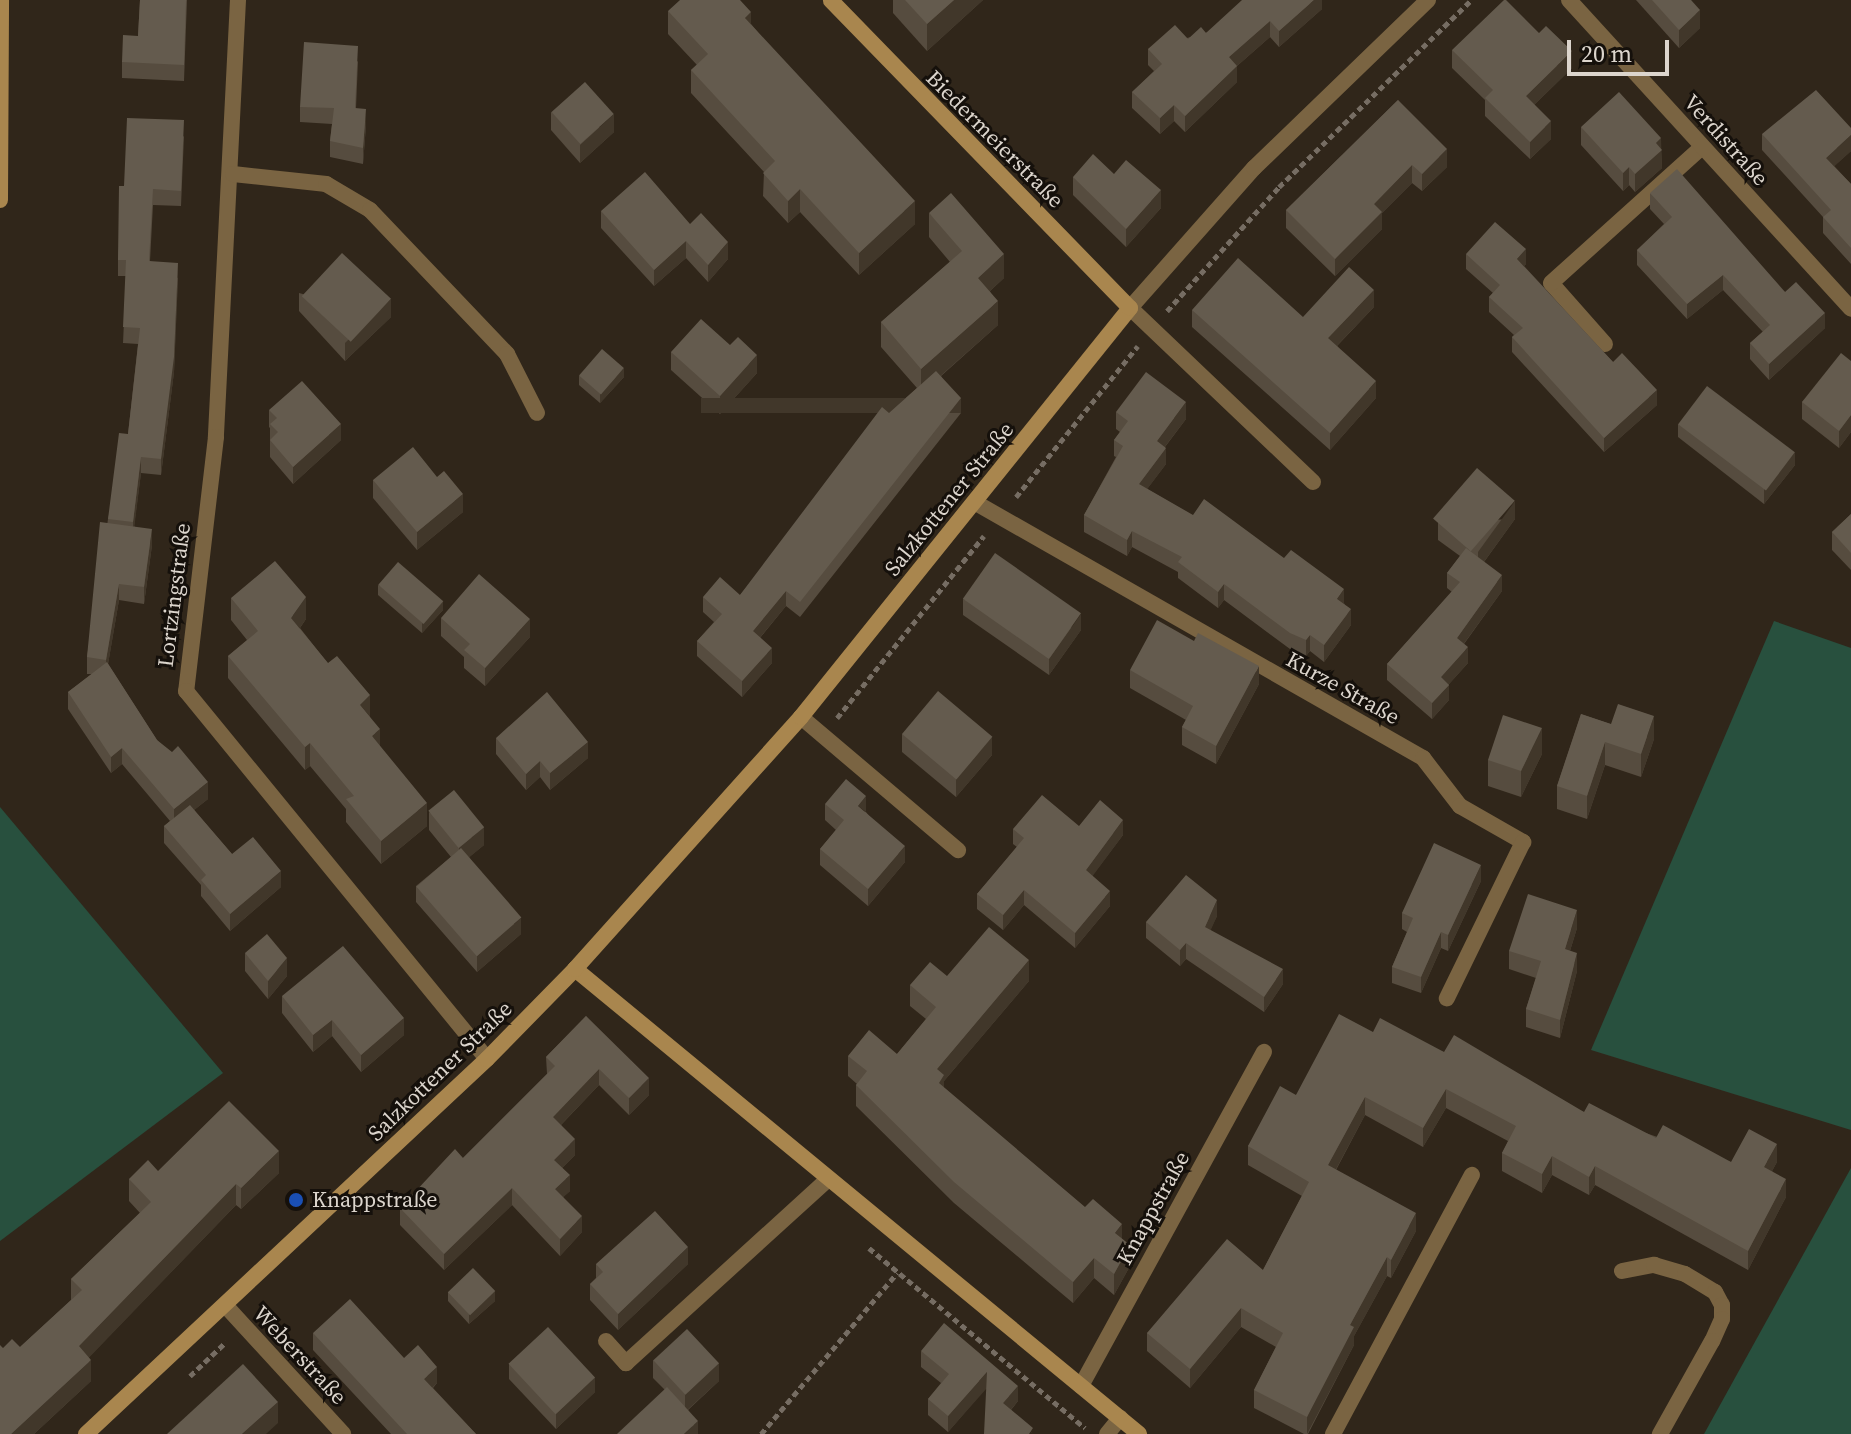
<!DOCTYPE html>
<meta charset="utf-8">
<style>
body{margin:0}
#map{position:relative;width:1851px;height:1434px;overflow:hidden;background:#30261a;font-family:"Source Serif 4",serif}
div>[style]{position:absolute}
.green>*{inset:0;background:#28503e}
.path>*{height:5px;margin-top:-2.5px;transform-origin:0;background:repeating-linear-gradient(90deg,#766d63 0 6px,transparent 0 10px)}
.lane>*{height:16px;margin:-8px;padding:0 8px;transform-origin:8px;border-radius:8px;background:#7a6442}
.street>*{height:16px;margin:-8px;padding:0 8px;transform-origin:8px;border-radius:8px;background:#7a6442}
.secondary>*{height:16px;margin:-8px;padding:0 8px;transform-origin:8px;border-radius:8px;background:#a9864e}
.wall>*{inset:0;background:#564c3f}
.shaded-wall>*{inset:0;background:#41372a;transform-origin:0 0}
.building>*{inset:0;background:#645b4e;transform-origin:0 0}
.dots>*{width:22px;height:22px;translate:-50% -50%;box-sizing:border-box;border:4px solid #15100b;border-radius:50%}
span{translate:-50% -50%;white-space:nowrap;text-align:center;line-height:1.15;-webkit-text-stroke:6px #15100b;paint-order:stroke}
.street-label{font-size:22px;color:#dcd5cd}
.poi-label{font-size:22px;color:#dcd5cd}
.left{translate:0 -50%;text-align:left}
.scale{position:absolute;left:1567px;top:40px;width:102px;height:36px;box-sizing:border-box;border:4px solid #dcd5cd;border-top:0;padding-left:10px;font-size:24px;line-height:28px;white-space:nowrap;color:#dcd5cd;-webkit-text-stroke:6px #15100b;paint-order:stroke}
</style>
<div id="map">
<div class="green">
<div style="clip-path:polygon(1774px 621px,1851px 648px,1851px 1130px,1591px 1050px)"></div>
<div style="clip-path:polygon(0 807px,223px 1073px,0 1241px)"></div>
<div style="clip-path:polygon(1851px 1168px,1851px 1434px,1704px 1434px)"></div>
</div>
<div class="path">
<div style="left:1167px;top:311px;width:167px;rotate:-47.9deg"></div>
<div style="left:1279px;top:187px;width:268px;rotate:-44.2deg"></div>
<div style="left:1016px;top:497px;width:194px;rotate:-51.1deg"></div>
<div style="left:837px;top:718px;width:234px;rotate:-51.1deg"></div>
<div style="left:869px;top:1248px;width:281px;rotate:39.8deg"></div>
<div style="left:190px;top:1376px;width:50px;rotate:-43.4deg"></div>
<div style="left:761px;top:1434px;width:211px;rotate:-49.8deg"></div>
</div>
<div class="lane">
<div style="left:1605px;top:344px;width:81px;rotate:-131.5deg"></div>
<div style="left:1551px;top:283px;width:203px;rotate:-42deg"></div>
<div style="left:801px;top:717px;width:206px;rotate:40.3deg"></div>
<div style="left:1622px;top:1271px;width:33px;rotate:-11deg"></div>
<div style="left:1654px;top:1265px;width:32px;rotate:16deg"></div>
<div style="left:1685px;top:1274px;width:35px;rotate:31deg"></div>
<div style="left:1715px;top:1292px;width:15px;rotate:62deg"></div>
<div style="left:1722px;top:1305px;width:14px;rotate:90deg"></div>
<div style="left:1722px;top:1319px;width:24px;rotate:114deg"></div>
<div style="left:1712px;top:1341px;width:107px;rotate:119.2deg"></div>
<div style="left:1333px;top:1434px;width:294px;rotate:-61.8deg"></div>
</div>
<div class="street">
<div style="left:238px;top:0;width:438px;rotate:92.9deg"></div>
<div style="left:216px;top:437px;width:256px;rotate:96.7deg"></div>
<div style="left:186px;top:691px;width:475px;rotate:50.7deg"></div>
<div style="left:1569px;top:0;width:418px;rotate:47.6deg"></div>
<div style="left:233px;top:174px;width:94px;rotate:6.1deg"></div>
<div style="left:326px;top:184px;width:51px;rotate:30.6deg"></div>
<div style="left:370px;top:210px;width:199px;rotate:46.4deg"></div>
<div style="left:507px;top:354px;width:66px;rotate:63deg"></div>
<div style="left:1313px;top:482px;width:253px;rotate:-136.4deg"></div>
<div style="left:1130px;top:308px;width:187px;rotate:-48.5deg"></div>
<div style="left:1254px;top:168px;width:242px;rotate:-44deg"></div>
<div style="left:976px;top:503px;width:515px;rotate:29.7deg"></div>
<div style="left:1423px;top:758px;width:61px;rotate:52.4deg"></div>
<div style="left:1460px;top:806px;width:73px;rotate:29.7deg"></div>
<div style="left:1523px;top:842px;width:174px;rotate:116deg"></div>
<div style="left:225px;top:1305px;width:175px;rotate:47.5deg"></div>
<div style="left:606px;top:1341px;width:30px;rotate:48deg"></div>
<div style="left:626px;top:1363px;width:273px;rotate:-42.3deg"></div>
<div style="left:1081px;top:1386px;width:381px;rotate:-61.3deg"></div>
<div style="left:1107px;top:1434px;width:21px;rotate:-51deg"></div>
</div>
<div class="secondary">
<div style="left:0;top:200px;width:200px;rotate:-89.7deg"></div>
<div style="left:575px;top:969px;width:731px;rotate:39.5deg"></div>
<div style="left:86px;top:1434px;width:549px;rotate:-43.08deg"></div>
<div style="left:487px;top:1059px;width:126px;rotate:-45.6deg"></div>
<div style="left:575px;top:969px;width:338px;rotate:-48.1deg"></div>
<div style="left:801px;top:717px;width:525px;rotate:-51.19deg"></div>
<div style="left:1130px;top:308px;width:429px;rotate:-134.2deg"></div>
</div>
<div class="wall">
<div style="clip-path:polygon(140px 0,187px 0,184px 81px,122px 78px,122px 62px,138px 36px)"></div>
<div style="clip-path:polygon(893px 0,983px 0,927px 51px,893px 13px)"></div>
<div style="clip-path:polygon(1322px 0,1322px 9px,1279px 47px,1270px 37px,1237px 66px,1237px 82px,1185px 132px,1174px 121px,1160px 134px,1132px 108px,1132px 92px,1154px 71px,1148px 65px,1148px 49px)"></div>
<div style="clip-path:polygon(1636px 0,1691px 0,1700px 28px,1679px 48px)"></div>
<div style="clip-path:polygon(668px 11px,751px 24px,915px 224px,859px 275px,800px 212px,788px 223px,763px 196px,764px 172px,691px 93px,691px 70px,697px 65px,668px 34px)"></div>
<div style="clip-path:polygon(1452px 50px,1572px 68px,1534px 105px,1551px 139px,1530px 159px,1485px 116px,1485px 100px,1452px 68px)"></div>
<div style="clip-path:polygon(358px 61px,356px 108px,366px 125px,363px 164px,330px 157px,330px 141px,332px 124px,300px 122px,300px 107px)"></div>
<div style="clip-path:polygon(1398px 100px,1447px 167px,1422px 191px,1412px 183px,1382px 213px,1382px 229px,1335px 276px,1286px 228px,1286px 210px)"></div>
<div style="clip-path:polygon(551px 112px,614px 132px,580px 163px,551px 130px)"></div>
<div style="clip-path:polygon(1581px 127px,1661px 148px,1662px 168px,1635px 192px,1629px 185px,1623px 191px,1581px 145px)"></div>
<div style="clip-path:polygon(1762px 134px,1851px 151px,1834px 166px,1851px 184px,1851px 264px,1823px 233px,1823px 217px,1762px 150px)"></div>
<div style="clip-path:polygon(184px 136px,181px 206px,153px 205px,150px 261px,178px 278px,174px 372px,161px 475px,141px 473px,134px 526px,152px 545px,144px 604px,119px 600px,108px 664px,157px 740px,208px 799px,194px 810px,232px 854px,281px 887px,230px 931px,201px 896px,201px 885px,164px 843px,164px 826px,170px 821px,122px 764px,111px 773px,68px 709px,68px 692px,92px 674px,87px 674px,87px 657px,108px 519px,128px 434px,138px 344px,123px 343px,126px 276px,118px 276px,118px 260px,124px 186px)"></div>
<div style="clip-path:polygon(1114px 174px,1161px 208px,1126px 247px,1073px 195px,1073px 177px)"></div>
<div style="clip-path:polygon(1650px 193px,1785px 292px,1825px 328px,1769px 380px,1750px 359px,1750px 343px,1763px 332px,1723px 290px,1687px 319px,1637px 265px,1637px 250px,1664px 224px,1650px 209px)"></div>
<div style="clip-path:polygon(601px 211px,690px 224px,728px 259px,708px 282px,686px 258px,654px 286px,601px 228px)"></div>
<div style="clip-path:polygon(929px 213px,1004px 278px,990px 291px,998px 325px,941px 376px,961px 413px,800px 617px,786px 606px,760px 638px,772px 663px,742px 697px,697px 656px,697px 641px,714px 622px,703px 612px,703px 597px,740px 595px,889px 413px,917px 388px,881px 347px,881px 322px,950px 262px,929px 237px)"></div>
<div style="clip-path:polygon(1466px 254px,1526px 264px,1524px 266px,1613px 362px,1657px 405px,1604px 452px,1512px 352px,1512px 337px,1514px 335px,1489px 312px,1489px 297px,1493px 293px,1466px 269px)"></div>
<div style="clip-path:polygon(299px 293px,391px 317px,345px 361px,299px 311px)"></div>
<div style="clip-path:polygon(1374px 307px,1337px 346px,1376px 398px,1330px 450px,1192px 327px,1192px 310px,1303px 317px)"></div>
<div style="clip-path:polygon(730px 345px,757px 373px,720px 414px,671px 370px,671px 352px)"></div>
<div style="clip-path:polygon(1851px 361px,1851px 432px,1839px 448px,1802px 419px,1802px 402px)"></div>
<div style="clip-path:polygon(579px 376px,624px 377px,600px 403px,579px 385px)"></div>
<div style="clip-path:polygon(269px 410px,341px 440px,293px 484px,270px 457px,270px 428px,269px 427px)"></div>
<div style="clip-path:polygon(1116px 412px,1186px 419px,1165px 447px,1166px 464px,1147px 489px,1344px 603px,1351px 625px,1324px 662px,1310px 651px,1306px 656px,1290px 649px,1224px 600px,1218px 608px,1178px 578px,1178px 572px,1132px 547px,1127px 556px,1084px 532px,1084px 515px,1116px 457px,1114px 456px,1114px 440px,1120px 432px,1116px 429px)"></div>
<div style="clip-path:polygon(1678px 424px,1795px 465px,1764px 504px,1678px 437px)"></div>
<div style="clip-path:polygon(437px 477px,463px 512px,417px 550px,373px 498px,373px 480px)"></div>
<div style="clip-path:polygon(1851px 514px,1851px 570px,1832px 550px,1832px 532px)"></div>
<div style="clip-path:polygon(1515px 519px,1484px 562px,1502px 591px,1464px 644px,1468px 663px,1449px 684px,1449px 700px,1432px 719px,1387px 680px,1387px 664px,1452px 592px,1447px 588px,1447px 573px,1460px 556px,1438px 540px,1438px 522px)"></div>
<div style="clip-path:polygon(378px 585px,443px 610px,422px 633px,378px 595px)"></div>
<div style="clip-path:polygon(231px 598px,306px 619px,300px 628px,370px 717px,380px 747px,427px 826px,381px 864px,346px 822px,346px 809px,310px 766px,305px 770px,228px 678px,228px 656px,247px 640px,231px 620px)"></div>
<div style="clip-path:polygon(963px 599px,1081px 630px,1049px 675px,963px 615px)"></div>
<div style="clip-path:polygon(441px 618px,530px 637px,485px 686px,464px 668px,464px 657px,441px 636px)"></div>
<div style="clip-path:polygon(1130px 670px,1259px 684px,1216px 764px,1182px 745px,1182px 727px,1186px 720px,1130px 688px)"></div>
<div style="clip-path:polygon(1581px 714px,1654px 739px,1641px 777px,1605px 765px,1587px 819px,1557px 809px,1557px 786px)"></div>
<div style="clip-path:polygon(902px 734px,992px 755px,956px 797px,902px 752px)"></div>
<div style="clip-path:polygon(496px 738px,588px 758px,550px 790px,540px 777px,526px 790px,496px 754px)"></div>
<div style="clip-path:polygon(1542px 754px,1521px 797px,1488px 786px,1488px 760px)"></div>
<div style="clip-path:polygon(825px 804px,866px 812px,905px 862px,868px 906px,820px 865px,820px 849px,836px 830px,825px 820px)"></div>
<div style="clip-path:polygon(429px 812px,484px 845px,469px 857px,521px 934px,477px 972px,416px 902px,416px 886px,451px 857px,429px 830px)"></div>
<div style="clip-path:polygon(1079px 826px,1123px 835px,1092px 876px,1110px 906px,1075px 948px,1024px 905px,1003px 930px,977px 909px,977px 894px,1017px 847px,1013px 844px,1013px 829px)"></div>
<div style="clip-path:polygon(1481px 881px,1448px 951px,1441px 948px,1421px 993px,1392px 983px,1392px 967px,1407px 932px,1402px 929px,1402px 913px)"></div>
<div style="clip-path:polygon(1217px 916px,1210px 930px,1283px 984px,1264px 1012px,1186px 959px,1180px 966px,1146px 938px,1146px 922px)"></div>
<div style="clip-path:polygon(1577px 928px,1570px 951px,1577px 971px,1560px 1038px,1526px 1027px,1526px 1009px,1536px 978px,1509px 969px,1509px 951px)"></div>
<div style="clip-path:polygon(245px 953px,287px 976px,268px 999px,245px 971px)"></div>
<div style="clip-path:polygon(947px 976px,1029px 981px,944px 1081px,944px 1088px,1122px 1239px,1130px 1266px,1114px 1295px,1094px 1278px,1073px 1303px,954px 1203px,856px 1106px,856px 1085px,857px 1084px,848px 1076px,848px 1056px,897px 1054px,926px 1019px,910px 1006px,910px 985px)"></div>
<div style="clip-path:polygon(282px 996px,404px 1035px,361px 1072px,332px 1036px,313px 1052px,282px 1013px)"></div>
<div style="clip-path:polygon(586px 1016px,649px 1095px,629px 1115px,599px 1085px,561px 1125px,575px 1155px,562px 1168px,570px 1191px,563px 1197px,582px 1232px,560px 1256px,512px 1205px,444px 1270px,400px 1225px,400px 1208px,463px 1158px,547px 1074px,546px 1057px)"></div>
<div style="clip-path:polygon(1373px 1032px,1444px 1052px,1584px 1112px,1731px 1162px,1777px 1162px,1772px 1171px,1786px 1197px,1748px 1270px,1595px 1185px,1589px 1195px,1552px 1175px,1542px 1193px,1502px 1171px,1502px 1153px,1508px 1141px,1446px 1108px,1423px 1147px,1365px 1115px,1336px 1170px,1416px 1231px,1391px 1278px,1387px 1276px,1354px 1336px,1354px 1345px,1308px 1434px,1304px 1434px,1254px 1408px,1254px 1390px,1276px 1347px,1241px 1327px,1190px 1388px,1147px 1351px,1147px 1333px,1263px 1270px,1302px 1196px,1248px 1165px,1248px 1146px,1296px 1095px)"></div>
<div style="clip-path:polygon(158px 1171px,279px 1173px,241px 1209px,236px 1205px,89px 1357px,91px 1381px,34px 1434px,0 1434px,3px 1348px,20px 1347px,71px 1300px,71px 1279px,140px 1213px,129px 1201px,129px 1179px)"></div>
<div style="clip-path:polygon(596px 1264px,688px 1264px,618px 1330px,590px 1300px,590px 1284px,596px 1278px)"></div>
<div style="clip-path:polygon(448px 1292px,495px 1301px,469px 1324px,448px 1301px)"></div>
<div style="clip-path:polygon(313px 1333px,404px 1358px,437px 1383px,433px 1388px,476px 1434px,391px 1434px,313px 1350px)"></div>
<div style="clip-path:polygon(921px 1351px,1018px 1401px,1011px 1410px,1033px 1434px,986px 1388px,948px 1432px,928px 1415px,928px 1399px,941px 1383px,921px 1367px)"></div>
<div style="clip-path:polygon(653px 1360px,719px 1381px,688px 1410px,698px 1434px,664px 1389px,653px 1378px)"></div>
<div style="clip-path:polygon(509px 1364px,595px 1392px,556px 1429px,509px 1379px)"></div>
</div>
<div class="shaded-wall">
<div style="clip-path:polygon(954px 0,983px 0,927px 51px,927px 24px)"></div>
<div style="clip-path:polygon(1314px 0,1322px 0,1322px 9px,1279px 47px,1279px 31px)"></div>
<div style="clip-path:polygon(1700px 10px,1700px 28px,1679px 48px,1679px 30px)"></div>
<div style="clip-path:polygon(751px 12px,751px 35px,745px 18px)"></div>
<div style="clip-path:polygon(1270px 21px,1270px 37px,1229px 73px,1229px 57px)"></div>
<div style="clip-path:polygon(1572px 51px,1572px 68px,1526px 113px,1526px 96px)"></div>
<div style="clip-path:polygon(1237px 66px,1237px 82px,1185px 132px,1185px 116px)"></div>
<div style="clip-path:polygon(1174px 105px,1174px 121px,1160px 134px,1160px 118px)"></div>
<div style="clip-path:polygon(366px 109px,366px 125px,363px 164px,363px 148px)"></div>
<div style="clip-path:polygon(614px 114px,614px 132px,580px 163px,580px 145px)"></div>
<div style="clip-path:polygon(1551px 121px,1551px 139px,1530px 159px,1530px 142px)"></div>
<div style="clip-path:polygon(1851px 135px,1851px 151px,1826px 174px,1826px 158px)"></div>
<div style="clip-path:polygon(1661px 138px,1662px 168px,1635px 192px,1635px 174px,1656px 143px)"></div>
<div style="clip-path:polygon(1447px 149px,1447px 167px,1422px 191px,1422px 174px)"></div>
<div style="clip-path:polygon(1412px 165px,1412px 183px,1382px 213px,1382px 229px,1335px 276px,1335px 259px,1374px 204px)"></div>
<div style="clip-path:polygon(1629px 167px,1629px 185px,1623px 191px,1623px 173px)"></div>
<div style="clip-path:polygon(800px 189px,800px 212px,788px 223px,788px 201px)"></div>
<div style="clip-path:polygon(1161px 190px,1161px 208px,1126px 247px,1126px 229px)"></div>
<div style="clip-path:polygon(915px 201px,915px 224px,859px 275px,859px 253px)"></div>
<div style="clip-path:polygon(686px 241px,686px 258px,654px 286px,654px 270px)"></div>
<div style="clip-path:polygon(728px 242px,728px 259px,708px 282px,708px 265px)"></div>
<div style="clip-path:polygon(1526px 249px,1526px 264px,1517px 274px,1517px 259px)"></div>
<div style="clip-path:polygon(1004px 254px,1004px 278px,978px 302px,978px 278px)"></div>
<div style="clip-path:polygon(178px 263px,174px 372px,161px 475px,161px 459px)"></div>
<div style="clip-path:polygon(1723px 275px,1723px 290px,1687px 319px,1687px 304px)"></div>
<div style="clip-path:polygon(1374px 290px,1374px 307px,1328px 355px,1328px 338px)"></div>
<div style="clip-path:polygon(391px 299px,391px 317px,345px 361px,345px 343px)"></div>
<div style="clip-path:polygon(998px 301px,998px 325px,921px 393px,921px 369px)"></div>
<div style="clip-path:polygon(1825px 313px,1825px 328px,1769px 380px,1769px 364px)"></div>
<div style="clip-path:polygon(757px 355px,757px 373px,720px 414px,720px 396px)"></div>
<div style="clip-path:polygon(624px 368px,624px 377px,600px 403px,600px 394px)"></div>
<div style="clip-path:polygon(1376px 381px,1376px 398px,1330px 450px,1330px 433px)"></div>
<div style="clip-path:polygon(1657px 390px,1657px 405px,1604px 452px,1604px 438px)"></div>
<div style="left:961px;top:398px;width:15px;height:260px;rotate:90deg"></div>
<div style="clip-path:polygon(1186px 402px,1186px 419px,1157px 457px,1157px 441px)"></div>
<div style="clip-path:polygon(1851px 415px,1851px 432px,1839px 448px,1839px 431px)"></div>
<div style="clip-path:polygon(341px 424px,341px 440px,293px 484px,293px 467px)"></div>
<div style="clip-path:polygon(1166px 448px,1166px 464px,1139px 500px,1139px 484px)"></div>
<div style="clip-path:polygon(1795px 452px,1795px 465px,1764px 504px,1764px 490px)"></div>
<div style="clip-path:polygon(141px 457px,141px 473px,133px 538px,133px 522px)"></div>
<div style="clip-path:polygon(463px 494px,463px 512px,417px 550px,417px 532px)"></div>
<div style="clip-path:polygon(1515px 501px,1515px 519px,1478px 570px,1478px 552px)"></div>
<div style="clip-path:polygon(152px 529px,152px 545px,144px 604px,144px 587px)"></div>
<div style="clip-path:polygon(1132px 531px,1132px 547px,1127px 556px,1127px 540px)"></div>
<div style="clip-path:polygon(1502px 575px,1502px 591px,1457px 653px,1457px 638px)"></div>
<div style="clip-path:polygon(119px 584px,119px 600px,106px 676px,106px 660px)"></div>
<div style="clip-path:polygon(1224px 584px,1224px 600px,1218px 608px,1218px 592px)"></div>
<div style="clip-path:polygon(1344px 589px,1344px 606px,1337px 599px)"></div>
<div style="clip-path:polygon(786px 591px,786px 606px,753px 646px,753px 631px)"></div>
<div style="clip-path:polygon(306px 597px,306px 619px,291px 641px,291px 618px)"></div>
<div style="clip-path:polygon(443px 601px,443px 610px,422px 633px,422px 624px)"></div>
<div style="clip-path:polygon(1351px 609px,1351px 625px,1324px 662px,1324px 645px)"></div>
<div style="clip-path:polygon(1081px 614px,1081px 630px,1049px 675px,1049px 659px)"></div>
<div style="clip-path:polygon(530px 619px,530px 637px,485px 686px,485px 668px)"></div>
<div style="clip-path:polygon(1310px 635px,1310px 651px,1306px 656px,1306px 640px)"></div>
<div style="clip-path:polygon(1468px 647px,1468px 663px,1441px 693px,1441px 677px)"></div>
<div style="clip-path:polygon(772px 648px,772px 663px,742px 697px,742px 681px)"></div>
<div style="clip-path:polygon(1259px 666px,1259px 684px,1216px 764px,1216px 746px)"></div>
<div style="clip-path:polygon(1449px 685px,1449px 700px,1432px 719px,1432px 703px)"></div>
<div style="clip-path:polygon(370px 695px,370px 717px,360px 705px)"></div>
<div style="clip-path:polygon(1654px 716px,1654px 739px,1641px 777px,1641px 754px)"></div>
<div style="clip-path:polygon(1542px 728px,1542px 754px,1521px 797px,1521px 771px)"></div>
<div style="clip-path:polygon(380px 729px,380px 751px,372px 736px)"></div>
<div style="clip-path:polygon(992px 737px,992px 755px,956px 797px,956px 779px)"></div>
<div style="clip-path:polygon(588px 742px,588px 758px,550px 790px,550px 773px)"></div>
<div style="clip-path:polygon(1605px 742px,1605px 765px,1587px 819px,1587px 796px)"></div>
<div style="clip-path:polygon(310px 743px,310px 766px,305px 770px,305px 747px)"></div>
<div style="clip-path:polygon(122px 748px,122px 764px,111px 773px,111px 757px)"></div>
<div style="clip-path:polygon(540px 761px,540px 777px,526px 790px,526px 774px)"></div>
<div style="clip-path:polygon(208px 782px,208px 799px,174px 826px,174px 809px)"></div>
<div style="clip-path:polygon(866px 796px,866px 812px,858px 806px)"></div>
<div style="clip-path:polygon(427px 803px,427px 826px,381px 864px,381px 841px)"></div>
<div style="clip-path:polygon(1123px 820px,1123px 835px,1086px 885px,1086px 870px)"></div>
<div style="clip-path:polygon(484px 827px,484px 845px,459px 866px,459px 848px)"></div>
<div style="clip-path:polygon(905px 846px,905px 862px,868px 906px,868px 889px)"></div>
<div style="clip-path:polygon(1481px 865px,1481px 881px,1448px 951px,1448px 935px)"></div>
<div style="clip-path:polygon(281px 871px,281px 887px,230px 931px,230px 914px)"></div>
<div style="clip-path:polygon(1024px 890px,1024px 905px,1003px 930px,1003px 915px)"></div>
<div style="clip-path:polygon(1110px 891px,1110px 906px,1075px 948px,1075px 933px)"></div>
<div style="clip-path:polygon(1217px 900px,1217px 916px,1205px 943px,1205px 927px)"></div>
<div style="clip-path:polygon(1577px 910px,1577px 928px,1565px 967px,1565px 949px)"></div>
<div style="clip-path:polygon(521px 918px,521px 934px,477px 972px,477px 956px)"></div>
<div style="clip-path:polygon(1441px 932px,1441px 948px,1421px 993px,1421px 977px)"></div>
<div style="clip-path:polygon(1186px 943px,1186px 959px,1180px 966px,1180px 950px)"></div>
<div style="clip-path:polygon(1577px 953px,1577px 971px,1560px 1038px,1560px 1020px)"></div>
<div style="clip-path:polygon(287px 958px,287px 976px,268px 999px,268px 981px)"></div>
<div style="clip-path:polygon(1029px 960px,1029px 981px,944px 1081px,944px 1096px,939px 1103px,937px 1069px)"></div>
<div style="clip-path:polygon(1283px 969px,1283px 984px,1264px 1012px,1264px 997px)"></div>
<div style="clip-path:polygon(404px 1018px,404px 1035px,361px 1072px,361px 1055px)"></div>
<div style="clip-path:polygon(332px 1020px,332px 1036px,313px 1052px,313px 1035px)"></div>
<div style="clip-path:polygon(599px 1069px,599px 1085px,553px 1133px,553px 1117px)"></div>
<div style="clip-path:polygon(649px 1078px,649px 1095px,629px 1115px,629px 1098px)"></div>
<div style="clip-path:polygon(1446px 1089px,1446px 1108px,1423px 1147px,1423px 1128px)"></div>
<div style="clip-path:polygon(1365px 1097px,1365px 1115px,1328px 1184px,1328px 1165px)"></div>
<div style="clip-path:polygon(575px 1139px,575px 1155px,554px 1176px,554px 1160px)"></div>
<div style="clip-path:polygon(1777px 1144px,1777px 1162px,1764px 1185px,1764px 1167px)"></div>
<div style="clip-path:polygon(279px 1151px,279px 1173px,241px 1209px,241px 1188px)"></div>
<div style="clip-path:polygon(1552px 1156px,1552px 1175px,1542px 1193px,1542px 1174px)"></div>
<div style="clip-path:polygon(1595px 1166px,1595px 1185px,1589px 1195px,1589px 1177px)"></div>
<div style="clip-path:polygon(570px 1175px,570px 1191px,555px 1205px,555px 1189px)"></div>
<div style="clip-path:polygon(1786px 1179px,1786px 1197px,1748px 1270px,1748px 1251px)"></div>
<div style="clip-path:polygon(236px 1184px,236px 1205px,79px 1368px,79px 1346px)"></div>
<div style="clip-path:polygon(512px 1188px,512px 1205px,444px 1270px,444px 1254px)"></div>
<div style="clip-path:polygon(1416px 1213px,1416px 1231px,1391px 1278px,1391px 1260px)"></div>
<div style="clip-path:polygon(582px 1216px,582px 1232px,560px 1256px,560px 1239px)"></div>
<div style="clip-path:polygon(1122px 1224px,1122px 1244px,1115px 1233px)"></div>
<div style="clip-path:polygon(1130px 1245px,1130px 1266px,1114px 1295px,1114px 1274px)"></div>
<div style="clip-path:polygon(688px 1247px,688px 1264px,618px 1330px,618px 1314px)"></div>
<div style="clip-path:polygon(1387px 1257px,1387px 1276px,1354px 1336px,1354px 1345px,1307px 1434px,1307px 1417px,1350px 1325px)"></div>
<div style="clip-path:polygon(1094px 1258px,1094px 1278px,1073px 1303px,1073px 1282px)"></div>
<div style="clip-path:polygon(495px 1291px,495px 1301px,469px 1324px,469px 1315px)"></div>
<div style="clip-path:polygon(1241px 1308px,1241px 1327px,1190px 1388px,1190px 1369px)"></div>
<div style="clip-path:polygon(91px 1360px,91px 1381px,34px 1434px,11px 1434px)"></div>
<div style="clip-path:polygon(719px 1363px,719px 1381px,685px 1412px,685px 1394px)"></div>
<div style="clip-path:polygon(437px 1367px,437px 1383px,424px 1396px,424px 1379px)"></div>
<div style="clip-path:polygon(987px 1372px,987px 1388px,948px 1432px,948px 1416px)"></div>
<div style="clip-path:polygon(595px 1377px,595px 1392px,556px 1429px,556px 1414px)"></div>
<div style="clip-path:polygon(1018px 1386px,1018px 1401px,1003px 1419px,1003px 1403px)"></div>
<div style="clip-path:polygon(278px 1402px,278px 1423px,266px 1434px,242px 1434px)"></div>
<div style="clip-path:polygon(698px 1421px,698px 1434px,684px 1434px)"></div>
</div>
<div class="building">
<div style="clip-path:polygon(140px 0,186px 0,184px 65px,122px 62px,123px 35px,138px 36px)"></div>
<div style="clip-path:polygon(680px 0,740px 0,751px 12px,745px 18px,915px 201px,859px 253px,800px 189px,788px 201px,763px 173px,775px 161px,691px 70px,708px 54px,668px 11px)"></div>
<div style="clip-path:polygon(905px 0,954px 0,927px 24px)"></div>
<div style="clip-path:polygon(1242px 0,1314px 0,1279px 31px,1270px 21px,1229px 57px,1237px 66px,1185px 116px,1174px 105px,1160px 118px,1132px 92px,1162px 64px,1148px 49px,1175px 25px,1188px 39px,1201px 27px,1206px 33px)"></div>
<div style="clip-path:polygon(1504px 0,1506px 0,1539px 33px,1546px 26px,1572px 51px,1526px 96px,1551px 121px,1530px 142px,1485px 98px,1493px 90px,1452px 50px)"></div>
<div style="clip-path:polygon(1652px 0,1691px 0,1700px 10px,1679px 30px)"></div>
<div style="clip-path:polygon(304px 42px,358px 46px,355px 108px,366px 109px,363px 148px,330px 141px,334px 108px,300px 107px)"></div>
<div style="left:585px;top:82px;width:43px;height:45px;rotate:48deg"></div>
<div style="clip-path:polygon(1816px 90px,1851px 128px,1851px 135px,1826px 158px,1851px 184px,1851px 248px,1823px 217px,1831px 210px,1762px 134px)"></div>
<div style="clip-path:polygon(1619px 92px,1661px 138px,1656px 143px,1662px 150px,1635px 174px,1629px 167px,1623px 173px,1581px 127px)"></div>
<div style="clip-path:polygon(1398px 100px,1447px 149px,1422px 174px,1412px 165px,1374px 204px,1382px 212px,1335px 259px,1286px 210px)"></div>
<div style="clip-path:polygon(127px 118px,184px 120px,181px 191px,153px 189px,149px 261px,178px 263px,174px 357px,161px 459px,141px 457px,133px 522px,108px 519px,119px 433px,128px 434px,140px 328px,123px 327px,126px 260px,118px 260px,119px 186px,124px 186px)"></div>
<div style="clip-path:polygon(1093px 154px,1114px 174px,1126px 160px,1161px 190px,1126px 229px,1073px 177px)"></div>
<div style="clip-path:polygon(1677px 169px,1785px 292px,1796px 282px,1825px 313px,1769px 364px,1750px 343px,1770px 325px,1723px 275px,1687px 304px,1637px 250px,1672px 217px,1650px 193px)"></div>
<div style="clip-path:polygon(645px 172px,690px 224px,701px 213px,728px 242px,708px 265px,686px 241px,654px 270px,601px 211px)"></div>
<div style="clip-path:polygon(951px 193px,1004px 254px,978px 278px,998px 301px,921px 369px,881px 322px,962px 251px,929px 213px)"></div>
<div style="clip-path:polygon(1495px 222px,1526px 249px,1517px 259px,1613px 362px,1622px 353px,1657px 390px,1604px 438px,1512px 337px,1523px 328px,1489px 297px,1500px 285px,1466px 254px)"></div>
<div style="left:342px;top:253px;width:67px;height:59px;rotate:43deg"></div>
<div style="clip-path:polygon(1238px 258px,1303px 317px,1349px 267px,1374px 290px,1328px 338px,1376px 381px,1330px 433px,1192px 310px)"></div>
<div style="clip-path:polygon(701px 319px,730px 345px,738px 337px,757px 355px,720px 396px,671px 352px)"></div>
<div style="left:602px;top:349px;width:29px;height:35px;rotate:41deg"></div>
<div style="clip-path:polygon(1841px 353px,1851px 361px,1851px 415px,1839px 431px,1802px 402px)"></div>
<div style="clip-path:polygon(936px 371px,961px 398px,800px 602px,786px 591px,753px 631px,772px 648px,742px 681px,697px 641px,722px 614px,703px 597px,720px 577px,740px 595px,882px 407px,889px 413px)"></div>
<div style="clip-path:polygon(1146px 372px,1186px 402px,1157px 441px,1166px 448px,1139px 484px,1193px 515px,1204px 499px,1284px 558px,1291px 550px,1344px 589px,1337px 599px,1351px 609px,1324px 645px,1310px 635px,1306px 640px,1290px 633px,1224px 584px,1218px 592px,1178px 562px,1182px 557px,1132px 531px,1127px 540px,1084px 515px,1123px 446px,1114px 440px,1128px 421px,1116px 412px)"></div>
<div style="clip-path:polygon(302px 381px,341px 424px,293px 467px,270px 440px,278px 432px,270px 424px,277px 418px,269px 410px)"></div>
<div style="left:1707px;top:386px;width:110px;height:48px;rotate:37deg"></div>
<div style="clip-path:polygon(413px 447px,437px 477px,444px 471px,463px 494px,417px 532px,373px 480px)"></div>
<div style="left:1477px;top:468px;width:50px;height:67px;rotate:41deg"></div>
<div style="clip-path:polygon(1851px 514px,1851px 553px,1832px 532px)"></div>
<div style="clip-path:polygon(100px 522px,152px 529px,144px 587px,119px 584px,106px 660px,87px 657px)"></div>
<div style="clip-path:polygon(1466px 548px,1502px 575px,1457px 638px,1468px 647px,1441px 677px,1449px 685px,1432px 703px,1387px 664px,1460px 582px,1447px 573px)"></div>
<div style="left:995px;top:553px;width:105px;height:56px;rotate:35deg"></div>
<div style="clip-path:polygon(275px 561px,306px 597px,291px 618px,328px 663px,337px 656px,370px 695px,360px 705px,380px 729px,372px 736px,427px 803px,381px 841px,346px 799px,354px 796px,310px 743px,305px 747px,228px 656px,258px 631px,231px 598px)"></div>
<div style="left:398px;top:562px;width:60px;height:30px;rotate:41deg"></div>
<div style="clip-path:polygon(479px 574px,530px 619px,485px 668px,464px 650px,470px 644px,441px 618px)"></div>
<div style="clip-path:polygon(1157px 620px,1194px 641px,1198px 633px,1259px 666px,1216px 746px,1182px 727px,1193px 706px,1130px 670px)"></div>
<div style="clip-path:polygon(107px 662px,157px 740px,172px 752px,178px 746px,208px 782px,174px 809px,122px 748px,111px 757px,68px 692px)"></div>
<div style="left:938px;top:691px;width:71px;height:56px;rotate:40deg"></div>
<div style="clip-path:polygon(547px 692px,588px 742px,550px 773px,540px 761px,526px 774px,496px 738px)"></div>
<div style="clip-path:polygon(1618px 704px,1654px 716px,1641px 754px,1605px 742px,1587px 796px,1557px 786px,1581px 714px,1611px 724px)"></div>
<div style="clip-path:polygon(1503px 715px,1542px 728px,1521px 771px,1488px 760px)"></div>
<div style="clip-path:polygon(846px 779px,866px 796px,858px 806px,905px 846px,868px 889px,820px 849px,844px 820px,825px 804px)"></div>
<div style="left:454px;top:790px;width:48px;height:33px;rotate:51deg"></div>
<div style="clip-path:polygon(1042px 795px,1079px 826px,1100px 800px,1123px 820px,1086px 870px,1110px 891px,1075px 933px,1024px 890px,1003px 915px,977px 894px,1024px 838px,1013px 829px)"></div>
<div style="clip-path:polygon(190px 805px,232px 854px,253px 837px,281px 871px,230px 914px,201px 880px,206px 875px,164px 826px)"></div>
<div style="clip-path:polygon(1434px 843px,1481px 865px,1448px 935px,1441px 932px,1421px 977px,1392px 967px,1413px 918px,1402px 913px)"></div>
<div style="left:461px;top:848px;width:92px;height:59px;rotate:49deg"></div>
<div style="clip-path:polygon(1186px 875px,1217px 900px,1205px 927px,1283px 969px,1264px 997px,1186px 943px,1180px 950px,1146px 922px)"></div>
<div style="clip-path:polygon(1528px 894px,1577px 910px,1565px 949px,1577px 953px,1560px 1020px,1526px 1009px,1541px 961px,1509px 951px)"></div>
<div style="clip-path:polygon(989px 927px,1029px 960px,937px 1069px,944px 1075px,939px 1083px,1085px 1207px,1093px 1199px,1122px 1224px,1115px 1233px,1130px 1245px,1114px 1274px,1094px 1258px,1073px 1282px,954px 1182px,856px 1085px,867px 1071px,848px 1056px,869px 1030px,897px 1054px,936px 1007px,910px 985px,930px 962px,947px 976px)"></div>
<div style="clip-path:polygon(267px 934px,287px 958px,268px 981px,245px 953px)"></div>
<div style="clip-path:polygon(343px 946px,404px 1018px,361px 1055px,332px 1020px,313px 1035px,282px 996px)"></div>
<div style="clip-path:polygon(1339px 1014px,1373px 1032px,1380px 1018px,1444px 1052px,1454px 1035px,1584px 1112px,1589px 1103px,1656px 1138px,1663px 1125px,1731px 1162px,1749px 1129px,1777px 1144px,1764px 1167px,1786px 1179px,1748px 1251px,1595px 1166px,1589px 1177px,1552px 1156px,1542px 1174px,1502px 1153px,1516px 1126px,1446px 1089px,1423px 1128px,1365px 1097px,1328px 1165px,1416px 1213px,1391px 1260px,1387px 1257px,1350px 1325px,1354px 1327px,1307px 1417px,1254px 1390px,1283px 1333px,1241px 1308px,1190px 1369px,1147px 1333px,1227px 1239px,1263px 1270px,1309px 1182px,1248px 1146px,1280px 1086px,1296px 1095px)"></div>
<div style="clip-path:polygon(586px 1016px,649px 1078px,629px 1098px,599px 1069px,553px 1117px,575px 1139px,554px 1160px,570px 1175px,555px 1189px,582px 1216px,560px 1239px,512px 1188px,444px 1254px,400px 1208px,455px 1149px,463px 1158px,555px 1066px,546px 1057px)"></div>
<div style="clip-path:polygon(229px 1101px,279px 1151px,241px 1188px,236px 1184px,79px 1346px,91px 1360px,11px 1434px,0 1434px,0 1345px,3px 1348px,12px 1339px,20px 1347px,82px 1290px,71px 1279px,151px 1202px,129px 1179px,148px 1160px,158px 1171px)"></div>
<div style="clip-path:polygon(655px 1211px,688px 1247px,618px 1314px,590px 1284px,603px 1272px,596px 1264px)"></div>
<div style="left:473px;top:1268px;width:32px;height:35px;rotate:46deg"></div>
<div style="clip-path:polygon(350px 1299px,404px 1358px,418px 1345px,437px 1367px,424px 1379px,476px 1434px,407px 1434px,313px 1333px)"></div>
<div style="clip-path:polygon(944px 1323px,1018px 1386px,1003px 1403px,1033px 1428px,1029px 1434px,984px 1434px,987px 1372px,948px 1416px,928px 1399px,949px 1374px,921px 1351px)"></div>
<div style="left:548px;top:1327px;width:69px;height:54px;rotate:47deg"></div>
<div style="left:687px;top:1329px;width:47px;height:46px;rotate:47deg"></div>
<div style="clip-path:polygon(243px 1364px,278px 1402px,242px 1434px,167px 1434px)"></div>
<div style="clip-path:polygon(667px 1387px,698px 1421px,684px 1434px,617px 1434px)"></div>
</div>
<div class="dots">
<div style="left:296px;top:1200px;background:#1a4fb4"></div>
</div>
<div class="street-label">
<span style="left:995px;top:139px;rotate:45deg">Biedermeierstraße</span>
<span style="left:1726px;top:140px;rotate:48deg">Verdistraße</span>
<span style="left:949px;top:499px;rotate:-51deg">Salzkottener Straße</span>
<span style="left:174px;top:595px;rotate:-83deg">Lortzingstraße</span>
<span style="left:1343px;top:688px;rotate:29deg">Kurze Straße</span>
<span style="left:440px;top:1071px;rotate:-44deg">Salzkottener Straße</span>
<span style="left:1153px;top:1208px;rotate:-61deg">Knappstraße</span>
<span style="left:300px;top:1355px;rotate:47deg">Weberstraße</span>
</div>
<div class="poi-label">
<span class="left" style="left:312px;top:1200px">Knappstraße</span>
</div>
<div class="scale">20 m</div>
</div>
